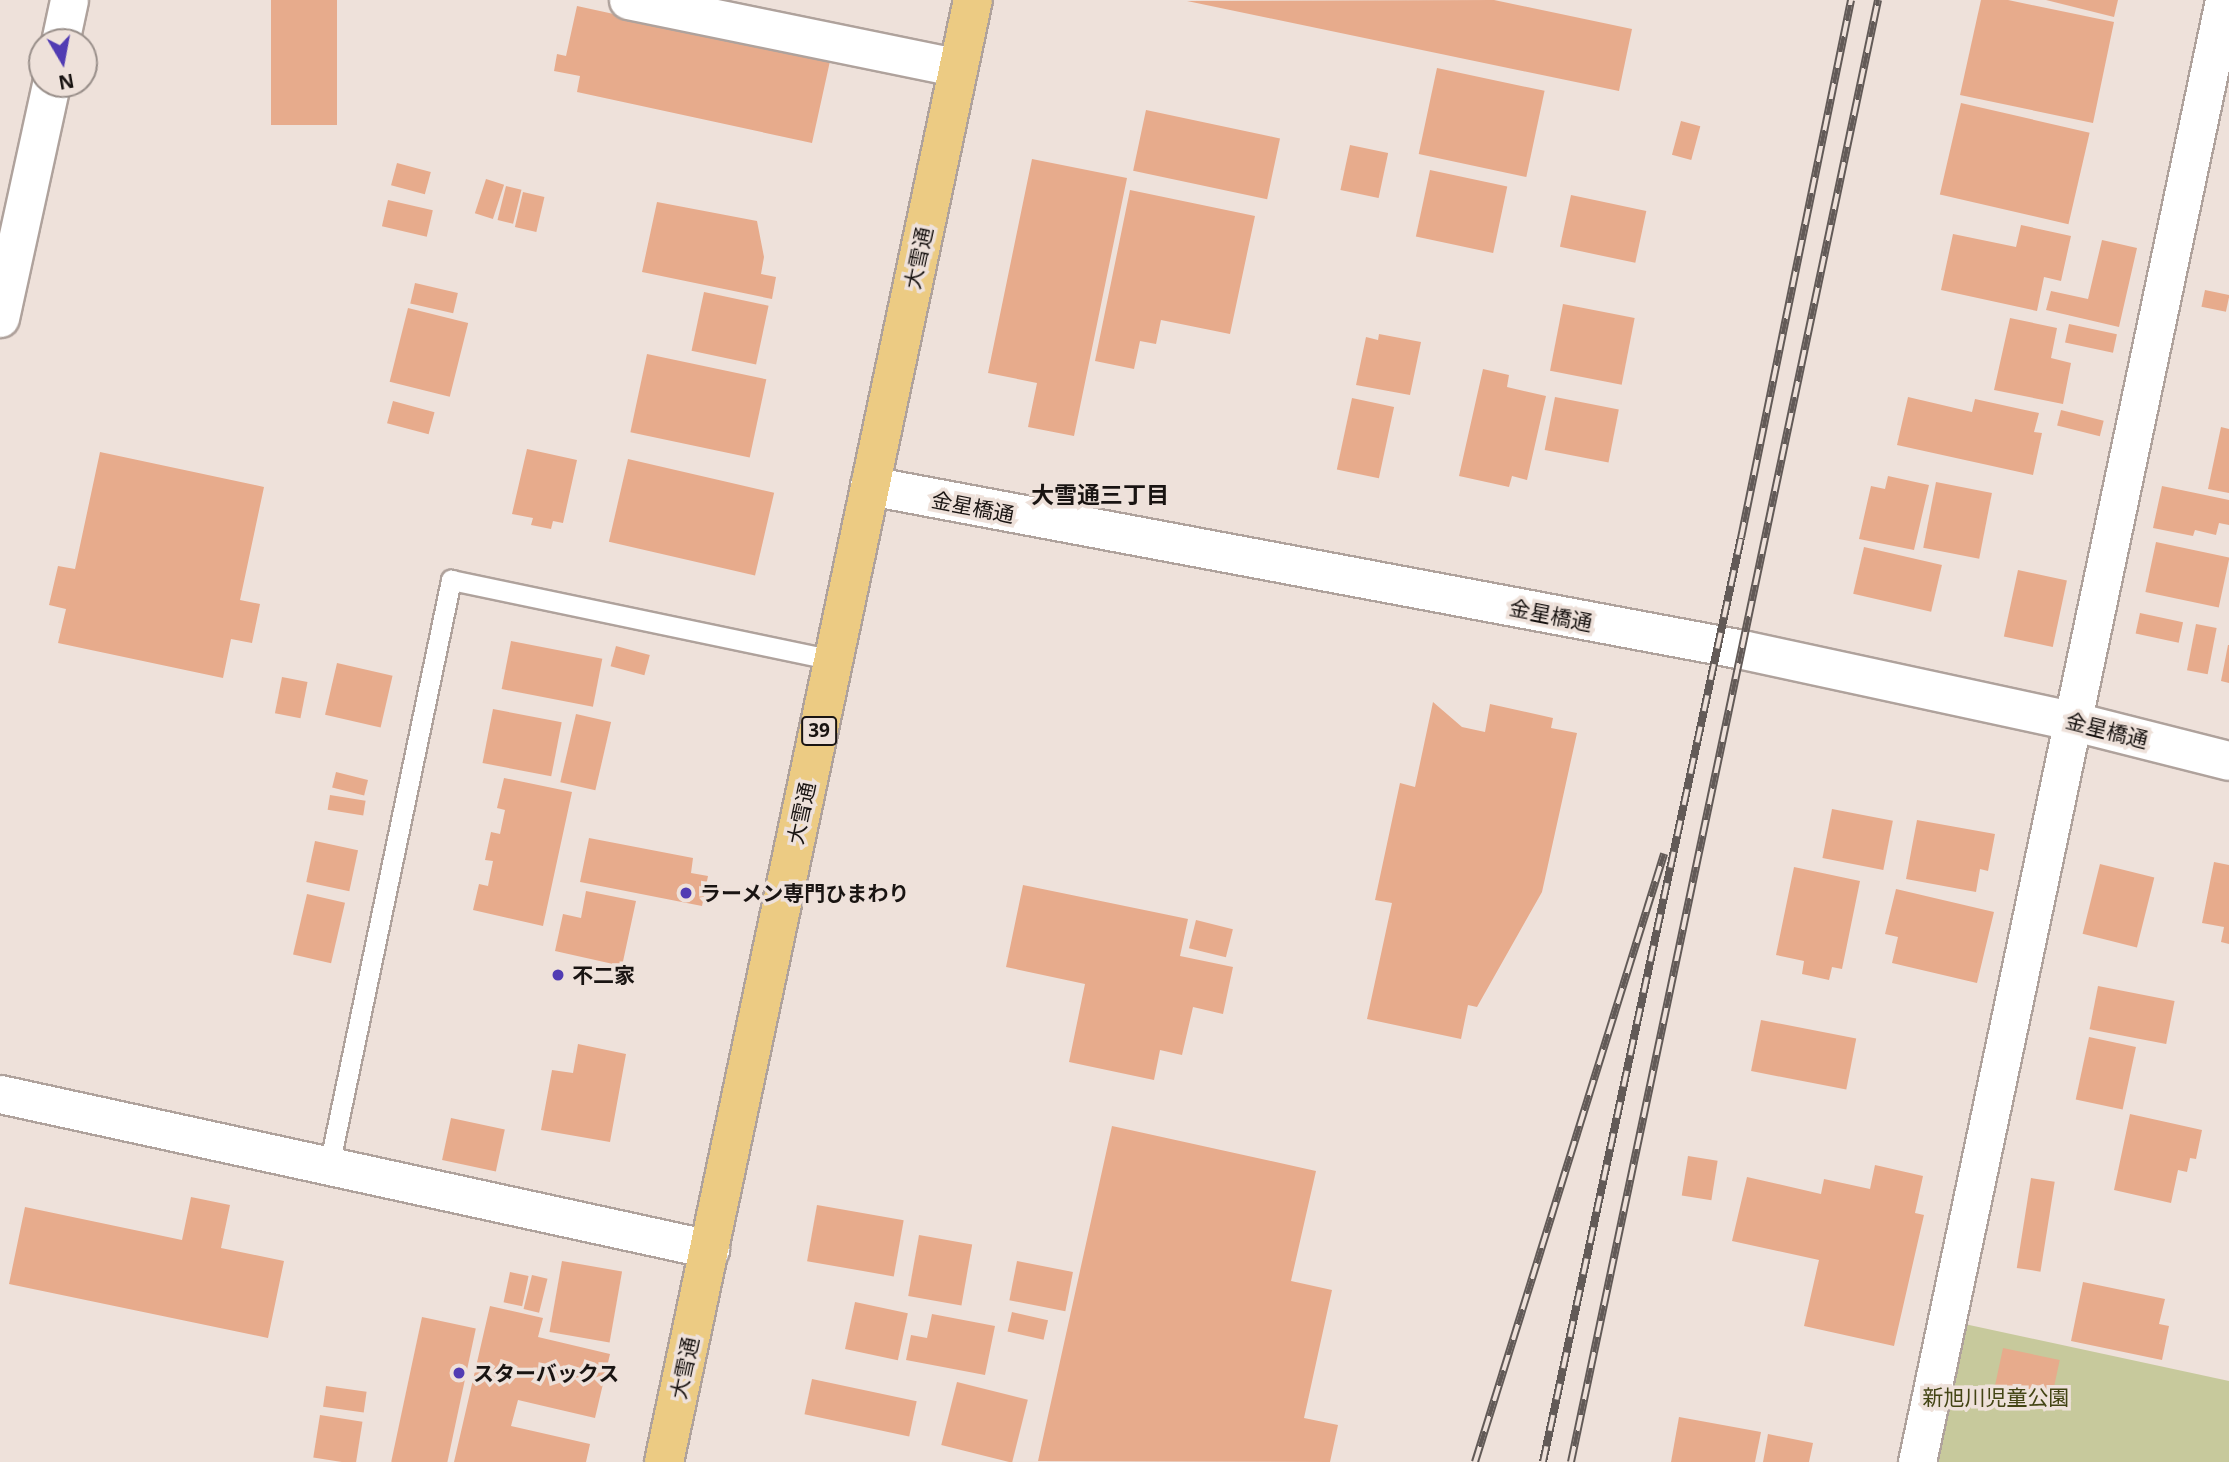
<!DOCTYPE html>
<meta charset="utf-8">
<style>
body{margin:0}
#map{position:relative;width:2229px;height:1462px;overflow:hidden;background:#eee1da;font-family:"Open Sans","Noto Sans JP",sans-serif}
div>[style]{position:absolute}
.green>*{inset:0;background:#c7c99c}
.building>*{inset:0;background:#e7ab8c;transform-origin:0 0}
.roads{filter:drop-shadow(2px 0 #afa29c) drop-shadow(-2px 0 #afa29c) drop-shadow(0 2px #afa29c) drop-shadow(0 -2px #afa29c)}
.service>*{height:19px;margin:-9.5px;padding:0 9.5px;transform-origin:9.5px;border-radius:9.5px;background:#fff}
.minor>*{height:37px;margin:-18.5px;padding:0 18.5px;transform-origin:18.5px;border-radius:18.5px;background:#fff}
.tertiary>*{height:38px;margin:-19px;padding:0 19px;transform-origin:19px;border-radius:19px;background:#fff}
.trunk>*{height:38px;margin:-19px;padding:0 19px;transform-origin:19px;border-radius:19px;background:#eccb83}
.rail>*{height:8px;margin-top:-4px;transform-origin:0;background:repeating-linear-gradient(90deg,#eee1da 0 16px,#625a57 0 32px);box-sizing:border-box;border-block:2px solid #625a57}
.dots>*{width:19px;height:19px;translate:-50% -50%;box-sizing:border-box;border:4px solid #eee1da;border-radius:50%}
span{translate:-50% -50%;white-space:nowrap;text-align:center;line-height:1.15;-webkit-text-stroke:7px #eee1da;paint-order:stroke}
.shield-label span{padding:2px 5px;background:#eee1da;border:2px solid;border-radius:5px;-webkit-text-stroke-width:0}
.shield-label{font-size:19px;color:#191412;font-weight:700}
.street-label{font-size:21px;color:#191412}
.poi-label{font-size:21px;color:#191412;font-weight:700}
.left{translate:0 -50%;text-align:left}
.park-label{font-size:21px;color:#434414}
.neighbourhood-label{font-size:23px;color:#191412;font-weight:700}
.north{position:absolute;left:28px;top:28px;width:70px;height:70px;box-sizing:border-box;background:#eee1da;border:2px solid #998f8a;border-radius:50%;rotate:170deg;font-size:19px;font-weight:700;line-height:28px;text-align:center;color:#191412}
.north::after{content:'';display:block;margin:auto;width:24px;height:32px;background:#513cb3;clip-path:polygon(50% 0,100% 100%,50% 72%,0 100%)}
</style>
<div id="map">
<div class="green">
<div style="clip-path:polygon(1946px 1320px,2229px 1381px,2229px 1462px,1917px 1462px)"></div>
</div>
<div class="building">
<div style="left:271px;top:0;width:66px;height:125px"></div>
<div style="clip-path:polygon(1494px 0,1632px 29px,1619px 91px,1187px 1px)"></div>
<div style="clip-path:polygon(1981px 0,2008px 0,2114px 22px,2093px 123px,1960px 95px)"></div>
<div style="clip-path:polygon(2046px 0,2118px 0,2114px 17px)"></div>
<div style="clip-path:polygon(577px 6px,830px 61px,812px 143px,577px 92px,580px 76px,554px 71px,557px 54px,566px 56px)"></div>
<div style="left:1437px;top:68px;width:110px;height:88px;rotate:12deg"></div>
<div style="left:1961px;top:103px;width:132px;height:94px;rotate:13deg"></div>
<div style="left:1146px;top:110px;width:137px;height:62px;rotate:12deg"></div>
<div style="left:1681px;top:121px;width:20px;height:35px;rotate:15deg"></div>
<div style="left:1350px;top:145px;width:39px;height:46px;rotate:12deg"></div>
<div style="clip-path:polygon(1032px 159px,1127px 178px,1074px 436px,1028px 427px,1037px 383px,988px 373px)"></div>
<div style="left:397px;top:163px;width:35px;height:23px;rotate:15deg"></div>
<div style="left:1430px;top:170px;width:79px;height:68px;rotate:12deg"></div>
<div style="left:486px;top:179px;width:19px;height:36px;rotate:18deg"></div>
<div style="left:506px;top:186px;width:16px;height:35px;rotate:14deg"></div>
<div style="clip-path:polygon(1130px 190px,1255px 216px,1230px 334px,1161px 320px,1156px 344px,1140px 341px,1134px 369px,1095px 361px)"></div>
<div style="left:523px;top:192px;width:22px;height:36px;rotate:13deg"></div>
<div style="left:1571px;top:195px;width:77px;height:53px;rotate:12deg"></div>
<div style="left:388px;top:200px;width:46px;height:27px;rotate:13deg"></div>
<div style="clip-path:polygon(657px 202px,757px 221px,764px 257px,761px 274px,776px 277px,772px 299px,642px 272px)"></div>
<div style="clip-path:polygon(2021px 225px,2071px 236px,2061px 281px,2044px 277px,2037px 311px,1941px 290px,1953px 234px,2016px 247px)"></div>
<div style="clip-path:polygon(2102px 240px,2137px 248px,2119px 327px,2046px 310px,2051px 291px,2088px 299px)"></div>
<div style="left:415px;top:283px;width:44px;height:21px;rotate:13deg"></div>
<div style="left:2205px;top:290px;width:25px;height:17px;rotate:12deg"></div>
<div style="left:704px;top:292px;width:66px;height:60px;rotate:12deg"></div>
<div style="left:1563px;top:304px;width:73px;height:68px;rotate:11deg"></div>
<div style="left:408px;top:308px;width:62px;height:76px;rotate:14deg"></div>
<div style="clip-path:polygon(2010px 318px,2057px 328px,2051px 358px,2071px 363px,2063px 404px,1994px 390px)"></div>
<div style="left:2069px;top:324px;width:49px;height:19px;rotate:12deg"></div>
<div style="clip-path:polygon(1379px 334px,1421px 342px,1410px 395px,1356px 385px,1366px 337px,1378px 340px)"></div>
<div style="left:647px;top:354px;width:122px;height:80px;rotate:12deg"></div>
<div style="clip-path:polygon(1483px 369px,1509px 375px,1507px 387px,1546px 396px,1527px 480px,1512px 476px,1509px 487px,1459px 476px)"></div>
<div style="left:1555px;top:397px;width:65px;height:54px;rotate:11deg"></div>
<div style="clip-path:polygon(1908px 397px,1972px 412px,1975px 399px,2039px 413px,2034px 432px,2042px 433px,2033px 475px,1897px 445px)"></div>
<div style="left:1352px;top:398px;width:43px;height:73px;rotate:12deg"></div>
<div style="left:393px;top:401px;width:43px;height:23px;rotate:15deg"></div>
<div style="left:2061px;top:410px;width:44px;height:16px;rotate:14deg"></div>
<div style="clip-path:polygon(2221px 427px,2229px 429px,2229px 493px,2208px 489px)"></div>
<div style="clip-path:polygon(527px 449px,577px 460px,563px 523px,553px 521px,551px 529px,531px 525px,533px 518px,512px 514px)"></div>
<div style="clip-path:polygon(100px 452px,264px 487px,240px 600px,260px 604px,252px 643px,231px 639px,223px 678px,58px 643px,66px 609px,49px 605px,58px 566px,75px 569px)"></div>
<div style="left:628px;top:459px;width:150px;height:85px;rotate:13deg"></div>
<div style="clip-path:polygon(1888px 476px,1929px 485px,1914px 550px,1859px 539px,1871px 486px,1885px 489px)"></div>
<div style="left:1936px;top:482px;width:57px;height:67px;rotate:11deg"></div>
<div style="clip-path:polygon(2162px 486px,2229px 500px,2229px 525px,2219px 523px,2216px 535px,2195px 530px,2193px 536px,2153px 528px)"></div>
<div style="left:2156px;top:542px;width:75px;height:51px;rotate:12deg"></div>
<div style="left:1864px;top:547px;width:80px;height:48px;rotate:13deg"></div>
<div style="left:2018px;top:570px;width:50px;height:68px;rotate:12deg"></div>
<div style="left:2140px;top:613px;width:44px;height:21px;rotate:12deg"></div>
<div style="left:2196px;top:624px;width:21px;height:47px;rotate:11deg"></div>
<div style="left:511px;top:641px;width:93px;height:49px;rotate:11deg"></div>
<div style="clip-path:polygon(2228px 645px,2229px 645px,2229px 683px,2221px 681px)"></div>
<div style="left:616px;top:646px;width:35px;height:21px;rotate:15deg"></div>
<div style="left:337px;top:663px;width:57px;height:53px;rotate:13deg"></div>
<div style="left:282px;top:677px;width:26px;height:37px;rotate:11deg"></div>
<div style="clip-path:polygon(1433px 702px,1462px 727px,1485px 732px,1490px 704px,1553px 718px,1551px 728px,1577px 733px,1542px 892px,1477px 1007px,1468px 1005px,1461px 1039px,1367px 1019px,1392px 903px,1375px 900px,1400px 783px,1415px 787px)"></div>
<div style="left:493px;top:709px;width:70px;height:55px;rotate:11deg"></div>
<div style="left:576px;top:714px;width:36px;height:70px;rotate:13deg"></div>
<div style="left:336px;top:772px;width:33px;height:16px;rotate:14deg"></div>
<div style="clip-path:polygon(504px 778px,572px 792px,543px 926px,473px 910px,479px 884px,488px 886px,493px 861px,485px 860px,491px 832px,500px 834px,505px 810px,497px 808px)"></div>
<div style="left:330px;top:795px;width:36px;height:15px;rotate:9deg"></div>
<div style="left:1832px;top:809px;width:62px;height:50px;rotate:11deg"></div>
<div style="clip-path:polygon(1917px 820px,1995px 834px,1988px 871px,1980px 869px,1976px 892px,1906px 879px)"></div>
<div style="clip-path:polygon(589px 838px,693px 858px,691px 873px,708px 876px,702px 906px,580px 882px)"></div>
<div style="left:315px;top:841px;width:44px;height:42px;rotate:12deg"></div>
<div style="clip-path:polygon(2214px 862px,2229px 865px,2229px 944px,2221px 942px,2224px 927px,2202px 923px)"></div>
<div style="left:2100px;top:864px;width:56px;height:72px;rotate:14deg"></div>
<div style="clip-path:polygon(1794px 867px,1860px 881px,1842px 969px,1832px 967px,1829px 980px,1802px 974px,1804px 961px,1776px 955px)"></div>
<div style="clip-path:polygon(1023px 885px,1188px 919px,1180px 956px,1233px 967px,1223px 1014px,1193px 1007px,1182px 1055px,1160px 1050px,1154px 1080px,1069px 1062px,1085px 984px,1006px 967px)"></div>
<div style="clip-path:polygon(1896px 889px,1994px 912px,1977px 983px,1892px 963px,1898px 937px,1885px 934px)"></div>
<div style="clip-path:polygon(586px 891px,636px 901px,622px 966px,555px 951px,563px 914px,581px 918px)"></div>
<div style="left:307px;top:894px;width:39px;height:62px;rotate:13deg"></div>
<div style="left:1196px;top:920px;width:38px;height:29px;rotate:14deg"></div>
<div style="left:2098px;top:986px;width:78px;height:44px;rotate:11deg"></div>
<div style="left:1761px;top:1020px;width:97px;height:52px;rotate:11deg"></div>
<div style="left:2089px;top:1037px;width:48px;height:64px;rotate:12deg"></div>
<div style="clip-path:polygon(578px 1044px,626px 1054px,610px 1142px,541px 1130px,552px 1070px,573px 1073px)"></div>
<div style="clip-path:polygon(2130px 1114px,2202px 1130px,2196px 1159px,2190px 1158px,2187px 1172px,2178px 1170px,2171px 1203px,2114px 1190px)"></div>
<div style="left:451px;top:1118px;width:55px;height:43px;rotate:12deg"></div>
<div style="clip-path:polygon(1112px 1126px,1316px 1171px,1291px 1281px,1332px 1290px,1304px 1418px,1338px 1425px,1330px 1462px,1038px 1461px)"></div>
<div style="left:1688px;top:1156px;width:30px;height:40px;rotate:9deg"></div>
<div style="clip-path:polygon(1875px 1165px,1923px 1176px,1915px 1213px,1924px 1215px,1894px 1346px,1804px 1326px,1819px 1260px,1732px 1241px,1747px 1177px,1821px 1194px,1824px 1179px,1870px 1189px)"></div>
<div style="left:2031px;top:1178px;width:24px;height:91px;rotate:9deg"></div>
<div style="clip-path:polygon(191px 1197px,230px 1205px,221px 1248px,284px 1261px,268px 1338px,9px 1284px,25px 1207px,182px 1240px)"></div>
<div style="left:817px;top:1205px;width:88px;height:57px;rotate:10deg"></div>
<div style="left:919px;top:1235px;width:54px;height:62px;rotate:10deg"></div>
<div style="left:562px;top:1261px;width:61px;height:72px;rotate:10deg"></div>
<div style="left:1017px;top:1261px;width:57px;height:40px;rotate:11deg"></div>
<div style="left:510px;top:1272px;width:19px;height:31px;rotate:12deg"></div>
<div style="left:532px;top:1275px;width:16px;height:35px;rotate:14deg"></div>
<div style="clip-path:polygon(2083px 1282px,2165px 1299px,2159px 1324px,2169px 1326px,2162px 1360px,2071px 1341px)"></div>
<div style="left:855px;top:1302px;width:54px;height:48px;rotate:12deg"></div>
<div style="clip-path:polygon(490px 1306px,543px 1318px,538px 1337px,610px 1354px,595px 1418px,518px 1400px,511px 1426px,590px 1444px,586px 1462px,454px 1462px)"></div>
<div style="left:1012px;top:1312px;width:37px;height:20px;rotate:13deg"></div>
<div style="clip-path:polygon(932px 1314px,995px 1326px,985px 1375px,906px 1360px,911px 1335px,927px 1338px)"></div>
<div style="left:422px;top:1317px;width:55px;height:148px;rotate:12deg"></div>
<div style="left:2003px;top:1348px;width:58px;height:43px;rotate:12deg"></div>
<div style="left:812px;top:1379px;width:107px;height:36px;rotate:12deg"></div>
<div style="left:957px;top:1382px;width:73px;height:65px;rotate:14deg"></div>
<div style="left:326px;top:1386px;width:41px;height:21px;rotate:8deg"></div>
<div style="left:320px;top:1415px;width:43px;height:43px;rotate:9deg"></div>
<div style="clip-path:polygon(1679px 1417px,1761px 1432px,1755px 1462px,1671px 1462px)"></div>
<div style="clip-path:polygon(1768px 1434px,1813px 1443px,1809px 1462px,1763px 1462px)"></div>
</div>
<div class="roads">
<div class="service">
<div style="left:329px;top:1166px;width:599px;rotate:-78.24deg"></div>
<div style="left:451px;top:580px;width:390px;rotate:11.8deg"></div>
</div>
<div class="minor">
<div style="left:628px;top:0;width:337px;rotate:11.6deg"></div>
<div style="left:60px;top:42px;width:43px;rotate:-77.9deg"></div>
<div style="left:0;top:318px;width:239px;rotate:-77.7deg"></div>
<div style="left:0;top:1094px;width:727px;rotate:12.32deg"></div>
<div style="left:1917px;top:1462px;width:1494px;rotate:-78.14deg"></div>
</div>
<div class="tertiary">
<div style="left:870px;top:486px;width:888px;rotate:10.64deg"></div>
<div style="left:1743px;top:650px;width:336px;rotate:12.2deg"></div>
<div style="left:2071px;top:721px;width:163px;rotate:14.2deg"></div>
</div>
<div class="trunk">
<div style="left:664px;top:1462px;width:1494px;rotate:-78.07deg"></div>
</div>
</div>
<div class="rail">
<div style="left:1475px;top:1462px;width:637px;rotate:-72.73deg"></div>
<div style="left:1543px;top:1462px;width:945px;rotate:-77.91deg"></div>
<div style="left:1741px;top:538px;width:549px;rotate:-78.44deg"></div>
<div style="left:1571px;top:1462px;width:1494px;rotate:-78.14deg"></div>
</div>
<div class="dots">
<div style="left:686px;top:893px;background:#513cb3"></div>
<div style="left:558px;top:975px;background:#513cb3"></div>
<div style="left:459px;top:1373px;background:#513cb3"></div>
</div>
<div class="shield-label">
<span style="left:819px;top:731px">39</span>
</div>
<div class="street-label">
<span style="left:918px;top:258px;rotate:-78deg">大雪通</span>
<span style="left:973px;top:507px;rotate:11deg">金星橋通</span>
<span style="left:1551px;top:615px;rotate:11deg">金星橋通</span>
<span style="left:2107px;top:730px;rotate:14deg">金星橋通</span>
<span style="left:801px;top:813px;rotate:-78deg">大雪通</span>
<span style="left:684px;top:1368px;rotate:-78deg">大雪通</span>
</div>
<div class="poi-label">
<span class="left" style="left:700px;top:893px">ラーメン専門ひまわり</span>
<span class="left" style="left:572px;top:975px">不二家</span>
<span class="left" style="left:473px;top:1373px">スターバックス</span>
</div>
<div class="park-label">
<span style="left:1996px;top:1397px">新旭川児童公園</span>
</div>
<div class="neighbourhood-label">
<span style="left:1100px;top:494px">大雪通三丁目</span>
</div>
<div class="north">N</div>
</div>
